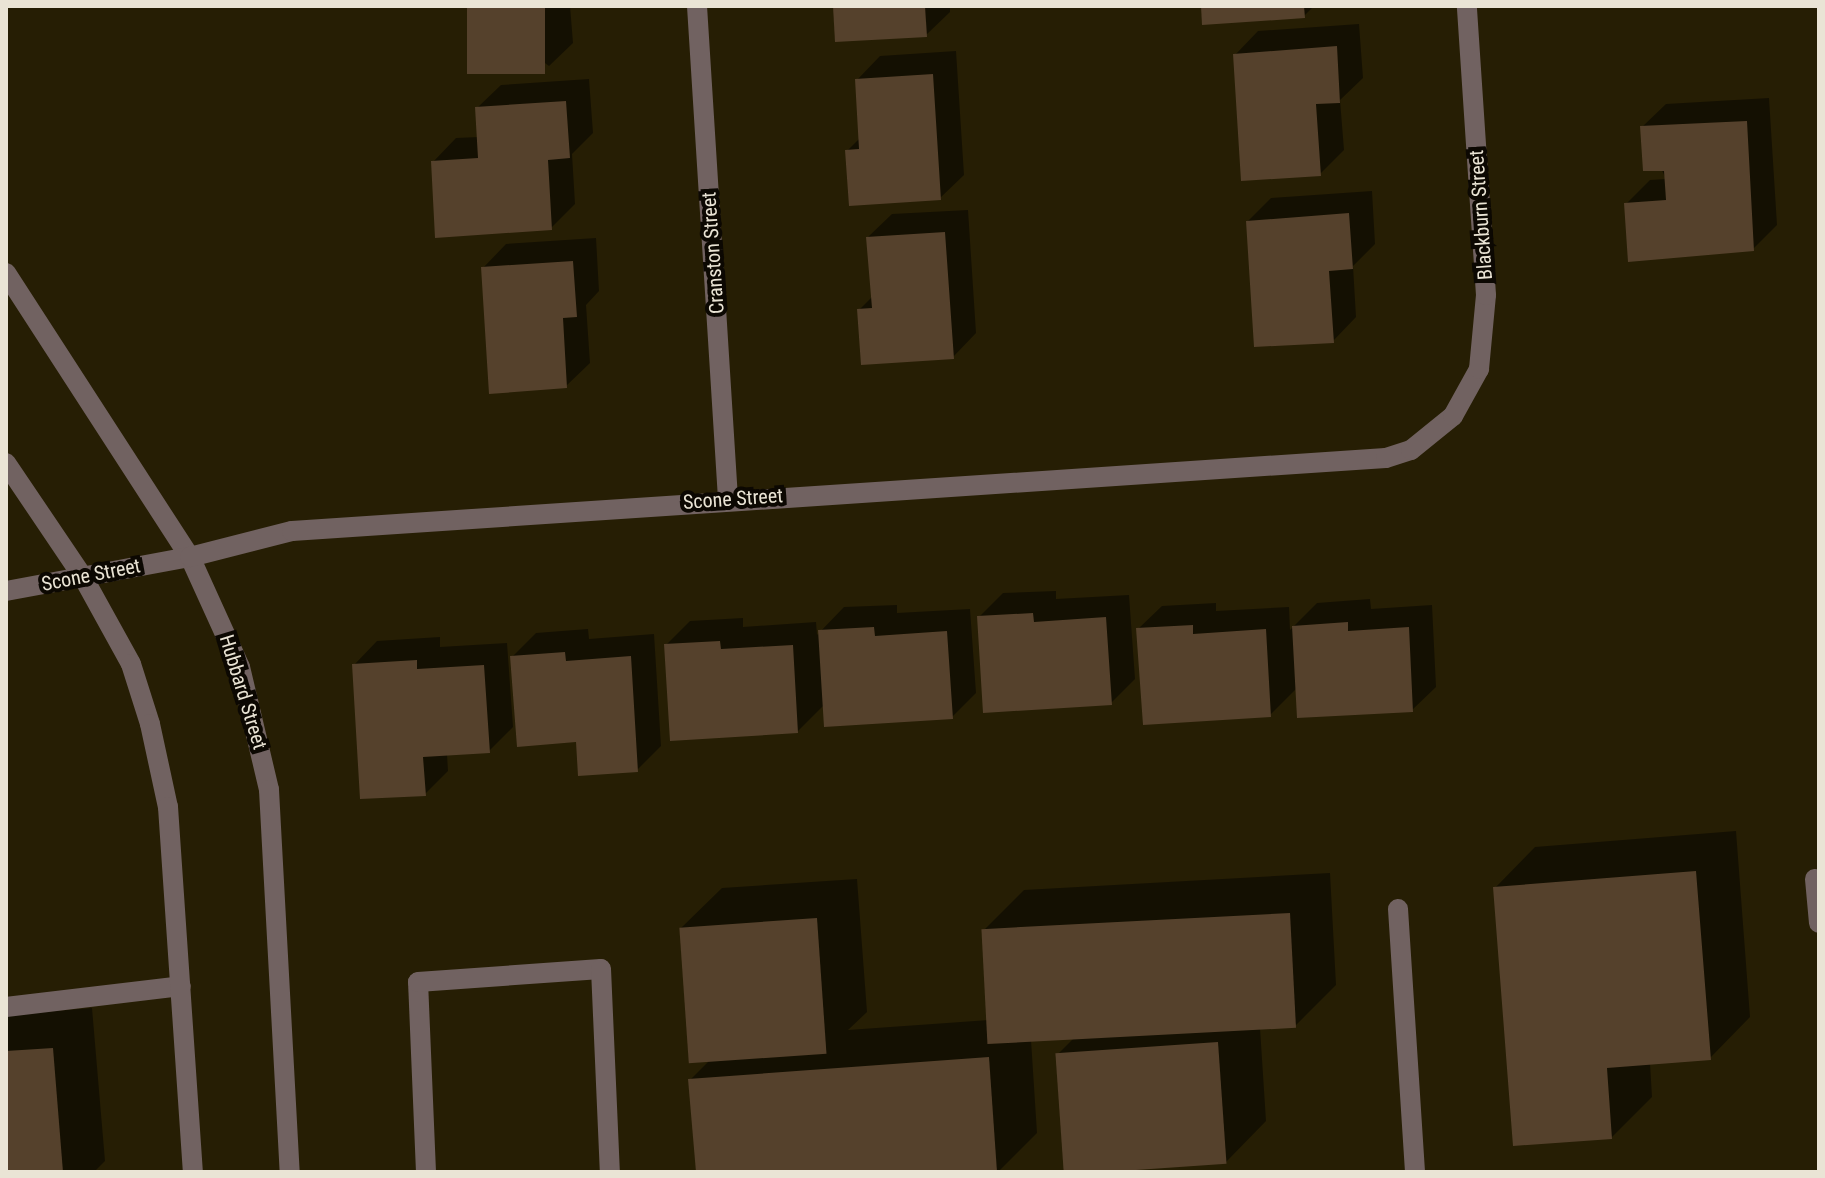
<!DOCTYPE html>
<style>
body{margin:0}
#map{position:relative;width:1825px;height:1178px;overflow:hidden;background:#261e04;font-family:"Roboto Condensed",sans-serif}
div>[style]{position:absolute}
.shadow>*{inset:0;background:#0007}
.building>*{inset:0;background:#55412c;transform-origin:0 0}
.service>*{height:20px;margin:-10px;padding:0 10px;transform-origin:10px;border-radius:10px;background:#716261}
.minor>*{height:20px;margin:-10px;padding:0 10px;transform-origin:10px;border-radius:10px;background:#716261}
span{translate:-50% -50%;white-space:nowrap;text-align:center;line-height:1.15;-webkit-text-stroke:8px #0c0802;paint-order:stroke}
.street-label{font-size:20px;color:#eae4d5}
.frame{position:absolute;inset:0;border:8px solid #eae4d5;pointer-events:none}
</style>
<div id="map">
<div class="shadow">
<div style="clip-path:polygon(469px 6px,570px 6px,573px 43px,549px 66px)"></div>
<div style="clip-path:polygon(835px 6px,950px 6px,950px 12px,926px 35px)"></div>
<div style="clip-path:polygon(1203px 6px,1314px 6px,1304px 16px)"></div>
<div style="clip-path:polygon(1359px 24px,1363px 78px,1340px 100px,1344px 150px,1320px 174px,1235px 55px,1258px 31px)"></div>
<div style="clip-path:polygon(956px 51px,964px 175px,940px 198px,847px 151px,860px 138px,857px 80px,880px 56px)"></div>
<div style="clip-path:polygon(589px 79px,593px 133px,572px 154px,575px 204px,551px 228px,433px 162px,456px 138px,479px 137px,477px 108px,501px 85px)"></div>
<div style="clip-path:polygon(1769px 98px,1777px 225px,1753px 249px,1626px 204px,1650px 180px,1666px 179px,1642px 127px,1666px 104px)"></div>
<div style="clip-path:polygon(1372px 191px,1375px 244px,1353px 266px,1356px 317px,1333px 341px,1248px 221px,1271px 198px)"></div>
<div style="clip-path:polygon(968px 210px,976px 333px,953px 357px,859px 310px,873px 296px,868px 237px,892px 214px)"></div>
<div style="clip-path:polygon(596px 238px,599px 291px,586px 305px,590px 363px,566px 386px,483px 268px,506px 244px)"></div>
<div style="clip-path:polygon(1056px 591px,1056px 599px,1129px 595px,1135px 679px,1111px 703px,979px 617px,1003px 593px)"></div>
<div style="clip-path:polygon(1370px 599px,1371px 609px,1432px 605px,1436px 687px,1412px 710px,1297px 688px,1270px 715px,1138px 629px,1162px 606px,1216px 603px,1216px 611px,1289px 607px,1290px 630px,1317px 603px)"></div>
<div style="clip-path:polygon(897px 605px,897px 613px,970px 609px,976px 693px,952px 717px,825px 704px,798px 731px,666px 645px,690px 621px,743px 618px,743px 627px,816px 622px,817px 635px,844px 607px)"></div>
<div style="clip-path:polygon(588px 629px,589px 639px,654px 634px,661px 746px,637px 770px,577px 740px,512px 657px,536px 633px)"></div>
<div style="clip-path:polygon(440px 637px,440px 647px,507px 643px,513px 727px,489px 751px,447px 754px,448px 771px,425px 794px,354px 665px,377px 641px)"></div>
<div style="clip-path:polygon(1736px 831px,1750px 1017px,1710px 1058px,1650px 1063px,1652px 1097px,1612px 1137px,1495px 888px,1535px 847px)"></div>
<div style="clip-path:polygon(1330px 873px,1336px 985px,1295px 1026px,1260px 1028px,1266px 1121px,1226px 1162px,1065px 1172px,1057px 1055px,1074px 1038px,1031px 1040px,1037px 1133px,998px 1172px,698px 1172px,691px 1079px,710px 1060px,681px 928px,722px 888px,857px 879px,867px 1012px,848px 1030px,989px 1020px,983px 931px,1024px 890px)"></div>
<div style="clip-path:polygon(92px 1008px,105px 1161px,94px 1172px,6px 1172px,6px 1015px)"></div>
</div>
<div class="building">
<div style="left:467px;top:6px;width:78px;height:68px"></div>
<div style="clip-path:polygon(833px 6px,925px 6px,927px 37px,835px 42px)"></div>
<div style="clip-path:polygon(1201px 6px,1304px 6px,1305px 18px,1202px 25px)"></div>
<div style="clip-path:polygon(1337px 46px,1340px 103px,1316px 104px,1321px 176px,1241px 181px,1233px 54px)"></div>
<div style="clip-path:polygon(933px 74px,941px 200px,849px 206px,845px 150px,859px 149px,855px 79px)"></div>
<div style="clip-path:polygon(566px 101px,570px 158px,548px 160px,552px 230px,435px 238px,431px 161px,478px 158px,475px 107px)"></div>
<div style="clip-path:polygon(1747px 121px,1754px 251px,1628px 262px,1624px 203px,1666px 200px,1664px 171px,1643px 171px,1640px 126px)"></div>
<div style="clip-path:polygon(1349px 213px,1353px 269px,1329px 271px,1334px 343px,1254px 347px,1246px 221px)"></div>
<div style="clip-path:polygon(945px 232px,954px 359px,861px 365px,857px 309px,872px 308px,866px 237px)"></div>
<div style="clip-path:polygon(573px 261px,577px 317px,563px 318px,567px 388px,489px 394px,481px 267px)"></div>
<div style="clip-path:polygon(1033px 613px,1034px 622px,1106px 617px,1112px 705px,983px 713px,977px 616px)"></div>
<div style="clip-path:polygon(1348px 622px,1348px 631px,1409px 627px,1413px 712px,1297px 718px,1292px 626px)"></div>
<div style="clip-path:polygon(1193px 625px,1193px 634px,1266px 629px,1271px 717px,1143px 725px,1136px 628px)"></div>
<div style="clip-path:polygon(874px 627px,875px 636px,947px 631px,953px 719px,824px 727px,818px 630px)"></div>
<div style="clip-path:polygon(720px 641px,721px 649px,793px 645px,798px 733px,670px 741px,664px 644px)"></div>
<div style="clip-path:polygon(565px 652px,566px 661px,631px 656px,638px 772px,578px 776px,576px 742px,517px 747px,510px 656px)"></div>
<div style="clip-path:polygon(417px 660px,417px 669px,484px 665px,490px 753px,423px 757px,426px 796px,360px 799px,352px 664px)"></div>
<div style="clip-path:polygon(1696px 871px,1711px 1060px,1607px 1068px,1612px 1139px,1513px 1146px,1493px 887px)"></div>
<div style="left:1290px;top:913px;width:115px;height:309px;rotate:87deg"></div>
<div style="left:817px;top:918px;width:136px;height:138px;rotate:86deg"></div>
<div style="left:1218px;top:1042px;width:122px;height:163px;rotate:86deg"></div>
<div style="clip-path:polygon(53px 1048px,63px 1172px,6px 1172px,6px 1051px)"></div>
<div style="clip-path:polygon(989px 1057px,997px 1172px,696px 1172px,688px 1079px)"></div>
</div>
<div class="service">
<div style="left:1815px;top:879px;width:44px;rotate:84.8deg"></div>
<div style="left:1398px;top:909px;width:264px;rotate:86.3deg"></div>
<div style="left:6px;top:1007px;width:176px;rotate:-6.8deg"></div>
<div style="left:426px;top:1172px;width:190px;rotate:-92.4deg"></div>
<div style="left:418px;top:982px;width:183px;rotate:-4.1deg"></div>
<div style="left:601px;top:969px;width:203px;rotate:87.5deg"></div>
</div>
<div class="minor">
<div style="left:697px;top:6px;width:495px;rotate:86.4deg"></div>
<div style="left:6px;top:273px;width:338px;rotate:57.1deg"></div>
<div style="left:190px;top:557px;width:121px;rotate:65.6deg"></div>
<div style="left:240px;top:667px;width:126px;rotate:76.7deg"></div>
<div style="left:269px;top:790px;width:383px;rotate:86.9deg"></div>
<div style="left:6px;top:463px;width:138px;rotate:56deg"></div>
<div style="left:83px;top:577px;width:99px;rotate:61.1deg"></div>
<div style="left:131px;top:664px;width:63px;rotate:72.4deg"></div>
<div style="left:150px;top:724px;width:85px;rotate:77.8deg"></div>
<div style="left:168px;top:807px;width:366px;rotate:86.1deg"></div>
<div style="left:6px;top:591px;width:187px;rotate:-10.5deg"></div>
<div style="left:190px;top:557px;width:105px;rotate:-14.3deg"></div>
<div style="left:292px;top:531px;width:1096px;rotate:-3.82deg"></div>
<div style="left:1386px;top:458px;width:26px;rotate:-18deg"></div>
<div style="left:1411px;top:450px;width:54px;rotate:-39deg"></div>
<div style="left:1453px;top:416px;width:54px;rotate:-61deg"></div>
<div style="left:1479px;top:369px;width:74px;rotate:-84.6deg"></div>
<div style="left:1486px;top:295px;width:290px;rotate:-93.8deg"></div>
</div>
<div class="street-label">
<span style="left:1481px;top:215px;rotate:-94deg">Blackburn Street</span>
<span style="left:713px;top:253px;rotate:-94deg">Cranston Street</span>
<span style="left:733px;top:499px;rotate:-4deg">Scone Street</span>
<span style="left:91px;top:575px;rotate:-11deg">Scone Street</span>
<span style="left:243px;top:692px;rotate:73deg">Hubbard Street</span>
</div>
<div class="frame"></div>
</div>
